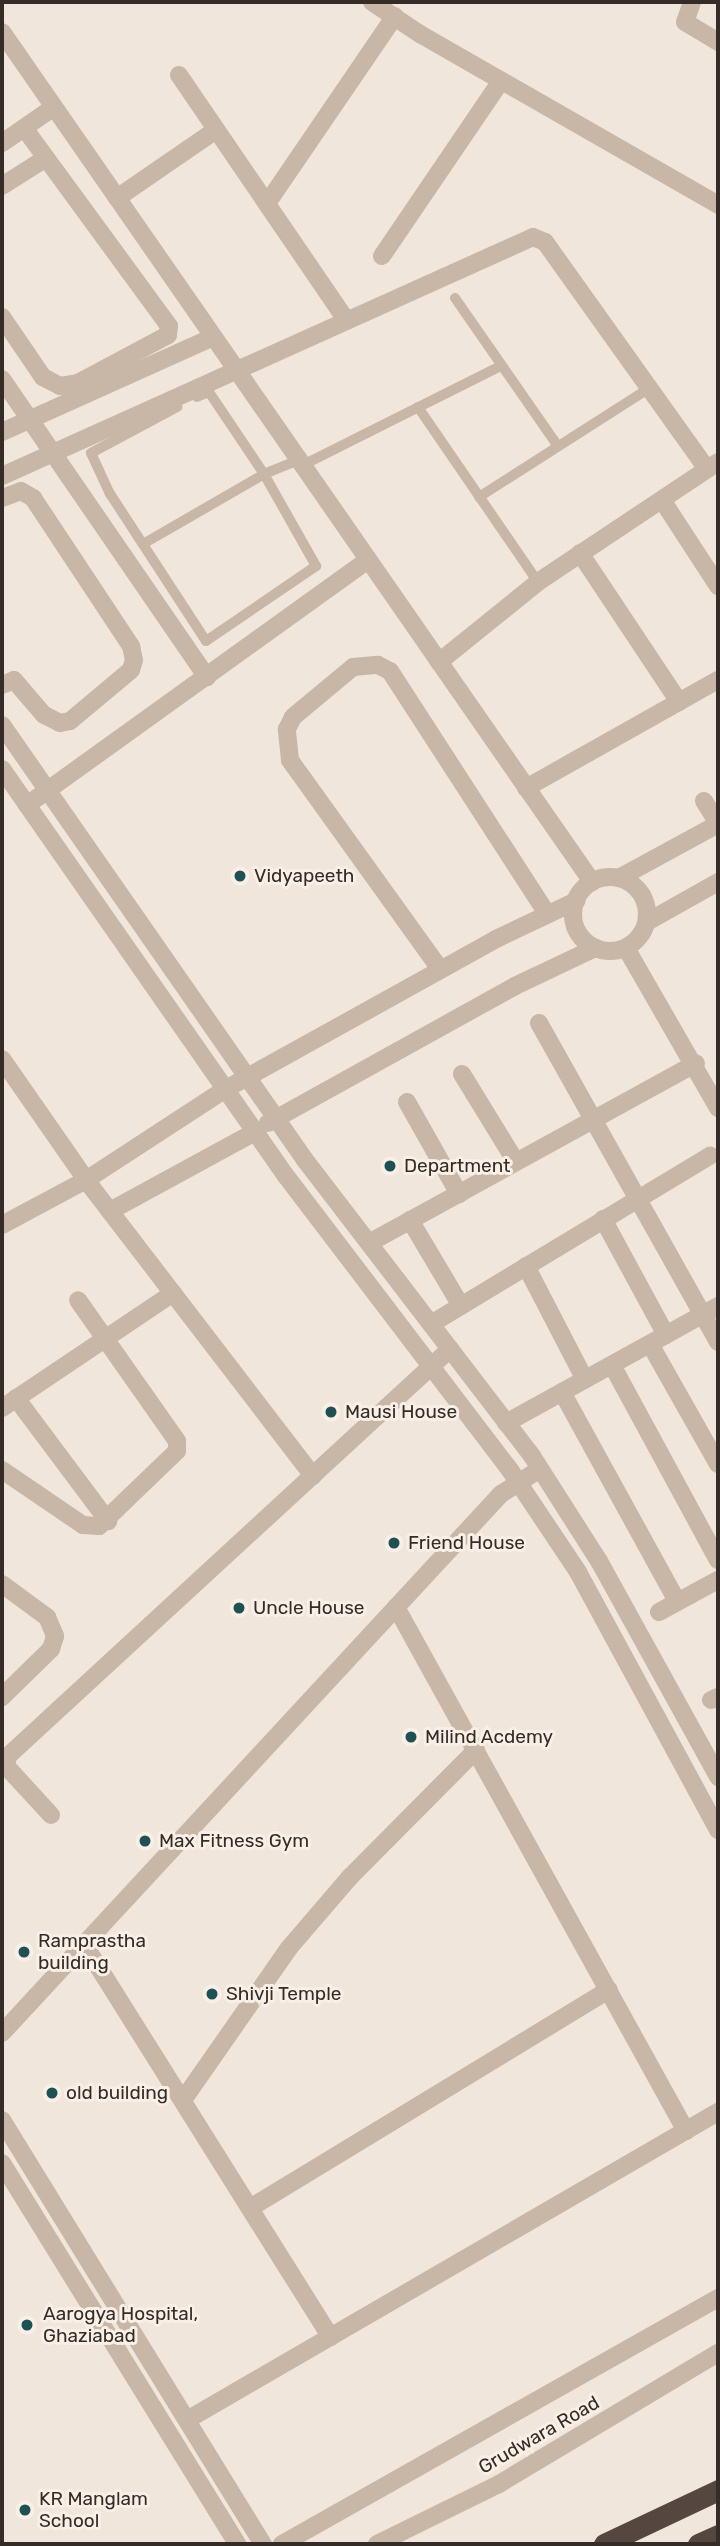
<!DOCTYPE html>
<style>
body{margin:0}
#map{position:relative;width:720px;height:2546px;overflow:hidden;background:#f0e6db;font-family:Rubik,sans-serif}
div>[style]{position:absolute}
.service>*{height:10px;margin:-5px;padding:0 5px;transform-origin:5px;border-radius:5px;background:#c8b6a7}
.minor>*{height:18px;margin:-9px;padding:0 9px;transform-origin:9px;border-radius:9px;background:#c8b6a7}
.tertiary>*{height:18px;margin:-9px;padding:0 9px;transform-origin:9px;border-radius:9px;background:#c8b6a7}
.tertiary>.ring{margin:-9px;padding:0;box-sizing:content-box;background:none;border:18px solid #c8b6a7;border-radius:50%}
.motorway>*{height:21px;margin:-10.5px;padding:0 10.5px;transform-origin:10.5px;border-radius:10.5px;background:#55463f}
.dots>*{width:19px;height:19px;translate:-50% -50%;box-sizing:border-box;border:4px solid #f8f0e7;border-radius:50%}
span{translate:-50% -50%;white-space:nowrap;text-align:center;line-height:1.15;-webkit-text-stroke:6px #f8f0e7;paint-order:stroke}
.poi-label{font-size:19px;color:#352c27}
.left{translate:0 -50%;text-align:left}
.street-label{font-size:19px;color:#352c27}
.frame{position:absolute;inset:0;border:4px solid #352c27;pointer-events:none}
</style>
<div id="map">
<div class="service">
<div style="left:455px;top:298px;width:180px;rotate:55.2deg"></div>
<div style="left:197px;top:397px;width:13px;rotate:-23deg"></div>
<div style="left:209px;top:392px;width:99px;rotate:56.1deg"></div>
<div style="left:264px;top:474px;width:35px;rotate:-22deg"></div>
<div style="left:418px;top:407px;width:212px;rotate:55.6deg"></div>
<div style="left:303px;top:465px;width:221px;rotate:-26.6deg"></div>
<div style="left:479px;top:497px;width:201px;rotate:-32.6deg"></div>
<div style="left:143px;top:544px;width:140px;rotate:-30deg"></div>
<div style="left:264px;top:474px;width:106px;rotate:60.5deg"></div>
<div style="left:316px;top:566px;width:133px;rotate:145.7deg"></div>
<div style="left:206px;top:641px;width:176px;rotate:-123.1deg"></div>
<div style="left:110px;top:494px;width:45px;rotate:-114.9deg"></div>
<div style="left:91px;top:453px;width:98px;rotate:-28.1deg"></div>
</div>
<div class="minor">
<div style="left:372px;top:2px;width:58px;rotate:33.7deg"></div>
<div style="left:420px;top:34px;width:344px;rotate:29.8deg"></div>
<div style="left:692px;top:2px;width:21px;rotate:109deg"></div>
<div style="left:685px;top:22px;width:39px;rotate:31deg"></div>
<div style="left:179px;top:75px;width:294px;rotate:55.7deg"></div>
<div style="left:2px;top:143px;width:63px;rotate:-34.7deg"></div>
<div style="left:2px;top:186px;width:52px;rotate:-32.5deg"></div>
<div style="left:117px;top:198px;width:120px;rotate:-34.5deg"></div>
<div style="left:268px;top:202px;width:225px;rotate:-55.7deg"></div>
<div style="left:382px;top:256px;width:212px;rotate:-55.8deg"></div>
<div style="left:2px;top:317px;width:73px;rotate:55.7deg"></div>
<div style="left:43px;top:377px;width:19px;rotate:28deg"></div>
<div style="left:60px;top:386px;width:18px;rotate:-9deg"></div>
<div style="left:78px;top:383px;width:102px;rotate:-28.1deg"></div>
<div style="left:168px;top:335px;width:9px;rotate:-84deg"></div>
<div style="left:169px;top:326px;width:245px;rotate:-126.2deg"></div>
<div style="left:2px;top:379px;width:362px;rotate:55.5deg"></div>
<div style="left:2px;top:432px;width:231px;rotate:-24.2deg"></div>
<div style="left:2px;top:476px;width:582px;rotate:-24.23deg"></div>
<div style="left:533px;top:237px;width:13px;rotate:23deg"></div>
<div style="left:545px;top:242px;width:279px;rotate:54.5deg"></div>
<div style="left:2px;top:498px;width:20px;rotate:-20deg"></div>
<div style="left:21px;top:491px;width:14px;rotate:30deg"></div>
<div style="left:33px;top:498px;width:178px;rotate:56.5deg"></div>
<div style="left:131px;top:646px;width:14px;rotate:78deg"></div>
<div style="left:134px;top:660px;width:10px;rotate:107deg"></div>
<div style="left:131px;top:670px;width:80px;rotate:140.1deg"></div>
<div style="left:70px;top:721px;width:10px;rotate:169deg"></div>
<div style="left:60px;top:723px;width:18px;rotate:-153deg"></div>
<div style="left:44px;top:715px;width:46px;rotate:-130.6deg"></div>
<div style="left:14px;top:680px;width:13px;rotate:157deg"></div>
<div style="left:662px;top:500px;width:103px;rotate:56.9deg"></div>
<div style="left:580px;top:553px;width:179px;rotate:56.4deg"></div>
<div style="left:439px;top:662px;width:127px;rotate:-38.9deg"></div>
<div style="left:538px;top:582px;width:216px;rotate:-33.7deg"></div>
<div style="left:526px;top:788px;width:220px;rotate:-29.4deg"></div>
<div style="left:704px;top:801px;width:26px;rotate:58deg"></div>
<div style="left:27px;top:805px;width:420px;rotate:-35.7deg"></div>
<div style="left:440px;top:969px;width:257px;rotate:-125.7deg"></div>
<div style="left:290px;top:760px;width:31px;rotate:-96deg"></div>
<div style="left:287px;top:729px;width:13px;rotate:-63deg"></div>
<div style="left:293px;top:717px;width:78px;rotate:-39.8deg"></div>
<div style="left:353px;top:667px;width:25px;rotate:-5deg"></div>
<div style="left:378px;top:665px;width:13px;rotate:27deg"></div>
<div style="left:390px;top:671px;width:289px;rotate:57.1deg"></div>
<div style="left:539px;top:1023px;width:366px;rotate:60.7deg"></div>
<div style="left:2px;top:1059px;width:147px;rotate:55.2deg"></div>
<div style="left:86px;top:1180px;width:373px;rotate:52.5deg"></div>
<div style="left:462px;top:1074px;width:103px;rotate:58.5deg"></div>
<div style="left:407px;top:1102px;width:106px;rotate:60.5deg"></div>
<div style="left:110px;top:1211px;width:165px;rotate:-28.6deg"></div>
<div style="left:603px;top:1219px;width:132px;rotate:61.5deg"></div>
<div style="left:410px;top:1220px;width:100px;rotate:59.3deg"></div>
<div style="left:2px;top:1225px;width:95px;rotate:-28.2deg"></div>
<div style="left:86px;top:1180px;width:165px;rotate:-33.1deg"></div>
<div style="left:369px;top:1243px;width:373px;rotate:-28.8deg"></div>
<div style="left:526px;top:1266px;width:128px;rotate:62.6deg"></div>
<div style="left:431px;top:1324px;width:326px;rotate:-31.1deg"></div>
<div style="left:650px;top:1344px;width:138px;rotate:60.5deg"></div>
<div style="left:612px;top:1365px;width:222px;rotate:61.5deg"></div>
<div style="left:562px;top:1392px;width:239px;rotate:61.2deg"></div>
<div style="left:16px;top:1398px;width:154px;rotate:53.2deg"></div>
<div style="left:2px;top:1408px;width:206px;rotate:-33.9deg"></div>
<div style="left:506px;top:1423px;width:242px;rotate:-28.9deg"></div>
<div style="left:2px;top:1470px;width:98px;rotate:34.2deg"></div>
<div style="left:83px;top:1525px;width:16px;rotate:4deg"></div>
<div style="left:99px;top:1526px;width:108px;rotate:-43.9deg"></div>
<div style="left:177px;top:1451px;width:10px;rotate:-90deg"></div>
<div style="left:177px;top:1441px;width:172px;rotate:-125.1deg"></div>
<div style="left:2px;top:1584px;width:56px;rotate:36.3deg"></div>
<div style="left:47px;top:1617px;width:21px;rotate:67deg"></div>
<div style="left:55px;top:1636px;width:14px;rotate:107deg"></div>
<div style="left:51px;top:1649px;width:69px;rotate:135.6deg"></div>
<div style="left:396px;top:1607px;width:599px;rotate:61.04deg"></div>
<div style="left:659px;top:1612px;width:67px;rotate:-28.5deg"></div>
<div style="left:711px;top:1700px;width:8px;rotate:-23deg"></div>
<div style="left:51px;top:1815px;width:67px;rotate:-132.6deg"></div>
<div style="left:6px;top:1766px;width:10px;rotate:-79deg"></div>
<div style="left:8px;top:1756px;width:601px;rotate:-42.64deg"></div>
<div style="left:84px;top:1944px;width:464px;rotate:57.9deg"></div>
<div style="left:2px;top:2033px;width:735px;rotate:-47.21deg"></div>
<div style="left:501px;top:1494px;width:46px;rotate:-32.7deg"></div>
<div style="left:183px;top:2100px;width:185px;rotate:-55.1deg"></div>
<div style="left:289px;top:1948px;width:94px;rotate:-49.3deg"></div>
<div style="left:350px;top:1877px;width:179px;rotate:-45.2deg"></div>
<div style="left:2px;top:2120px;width:498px;rotate:58.4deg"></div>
<div style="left:2px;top:2163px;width:448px;rotate:58.3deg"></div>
<div style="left:250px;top:2208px;width:420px;rotate:-31.3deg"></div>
<div style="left:187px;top:2420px;width:614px;rotate:-30.12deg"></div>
<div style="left:282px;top:2544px;width:501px;rotate:-29.43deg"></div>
</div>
<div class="tertiary">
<div style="left:2px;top:32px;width:1035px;rotate:55.23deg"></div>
<div style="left:2px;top:725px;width:530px;rotate:55.14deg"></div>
<div style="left:305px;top:1160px;width:373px;rotate:52.5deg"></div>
<div style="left:532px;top:1456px;width:125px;rotate:57.5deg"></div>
<div style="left:599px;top:1561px;width:247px;rotate:61.1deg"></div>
<div style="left:2px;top:769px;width:496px;rotate:55.1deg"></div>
<div style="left:286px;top:1176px;width:370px;rotate:52.7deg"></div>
<div style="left:510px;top:1470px;width:123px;rotate:56.3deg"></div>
<div style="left:578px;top:1572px;width:294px;rotate:61.5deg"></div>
<div class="ring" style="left:573px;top:877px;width:56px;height:56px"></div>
<div style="left:619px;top:878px;width:113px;rotate:-28.6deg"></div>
<div style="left:647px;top:922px;width:81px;rotate:-29.4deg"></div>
<div style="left:626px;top:948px;width:185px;rotate:60.1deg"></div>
<div style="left:224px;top:1090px;width:311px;rotate:-29deg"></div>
<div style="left:496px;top:939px;width:89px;rotate:-25.4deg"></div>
<div style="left:268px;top:1123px;width:282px;rotate:-29deg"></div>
<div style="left:515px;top:986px;width:89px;rotate:-25.4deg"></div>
<div style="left:377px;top:2544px;width:136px;rotate:-26.2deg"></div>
<div style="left:499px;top:2484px;width:255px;rotate:-30.9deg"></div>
</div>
<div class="motorway">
<div style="left:604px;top:2544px;width:126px;rotate:-25.3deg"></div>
<div style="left:698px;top:2544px;width:22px;rotate:-24deg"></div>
</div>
<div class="dots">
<div style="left:240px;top:876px;background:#1f5054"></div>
<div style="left:390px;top:1166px;background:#1f5054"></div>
<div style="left:331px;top:1412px;background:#1f5054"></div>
<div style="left:394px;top:1543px;background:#1f5054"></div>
<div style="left:239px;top:1608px;background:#1f5054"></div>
<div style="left:411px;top:1737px;background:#1f5054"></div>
<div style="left:145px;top:1841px;background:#1f5054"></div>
<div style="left:24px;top:1952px;background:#1f5054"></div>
<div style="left:212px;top:1994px;background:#1f5054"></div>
<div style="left:52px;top:2093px;background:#1f5054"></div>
<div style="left:27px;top:2325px;background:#1f5054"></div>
<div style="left:25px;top:2510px;background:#1f5054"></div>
</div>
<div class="poi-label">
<span class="left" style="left:254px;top:876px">Vidyapeeth</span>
<span class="left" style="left:404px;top:1166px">Department</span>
<span class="left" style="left:345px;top:1412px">Mausi House</span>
<span class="left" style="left:408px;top:1543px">Friend House</span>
<span class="left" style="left:253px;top:1608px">Uncle House</span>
<span class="left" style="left:425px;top:1737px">Milind Acdemy</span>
<span class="left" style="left:159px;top:1841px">Max Fitness Gym</span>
<span class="left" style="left:38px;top:1952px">Ramprastha<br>building</span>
<span class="left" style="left:226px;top:1994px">Shivji Temple</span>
<span class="left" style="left:66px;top:2093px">old building</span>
<span class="left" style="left:43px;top:2325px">Aarogya Hospital,<br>Ghaziabad</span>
<span class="left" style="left:39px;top:2510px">KR Manglam<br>School</span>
</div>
<div class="street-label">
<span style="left:539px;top:2435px;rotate:-30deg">Grudwara Road</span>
</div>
<div class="frame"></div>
</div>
